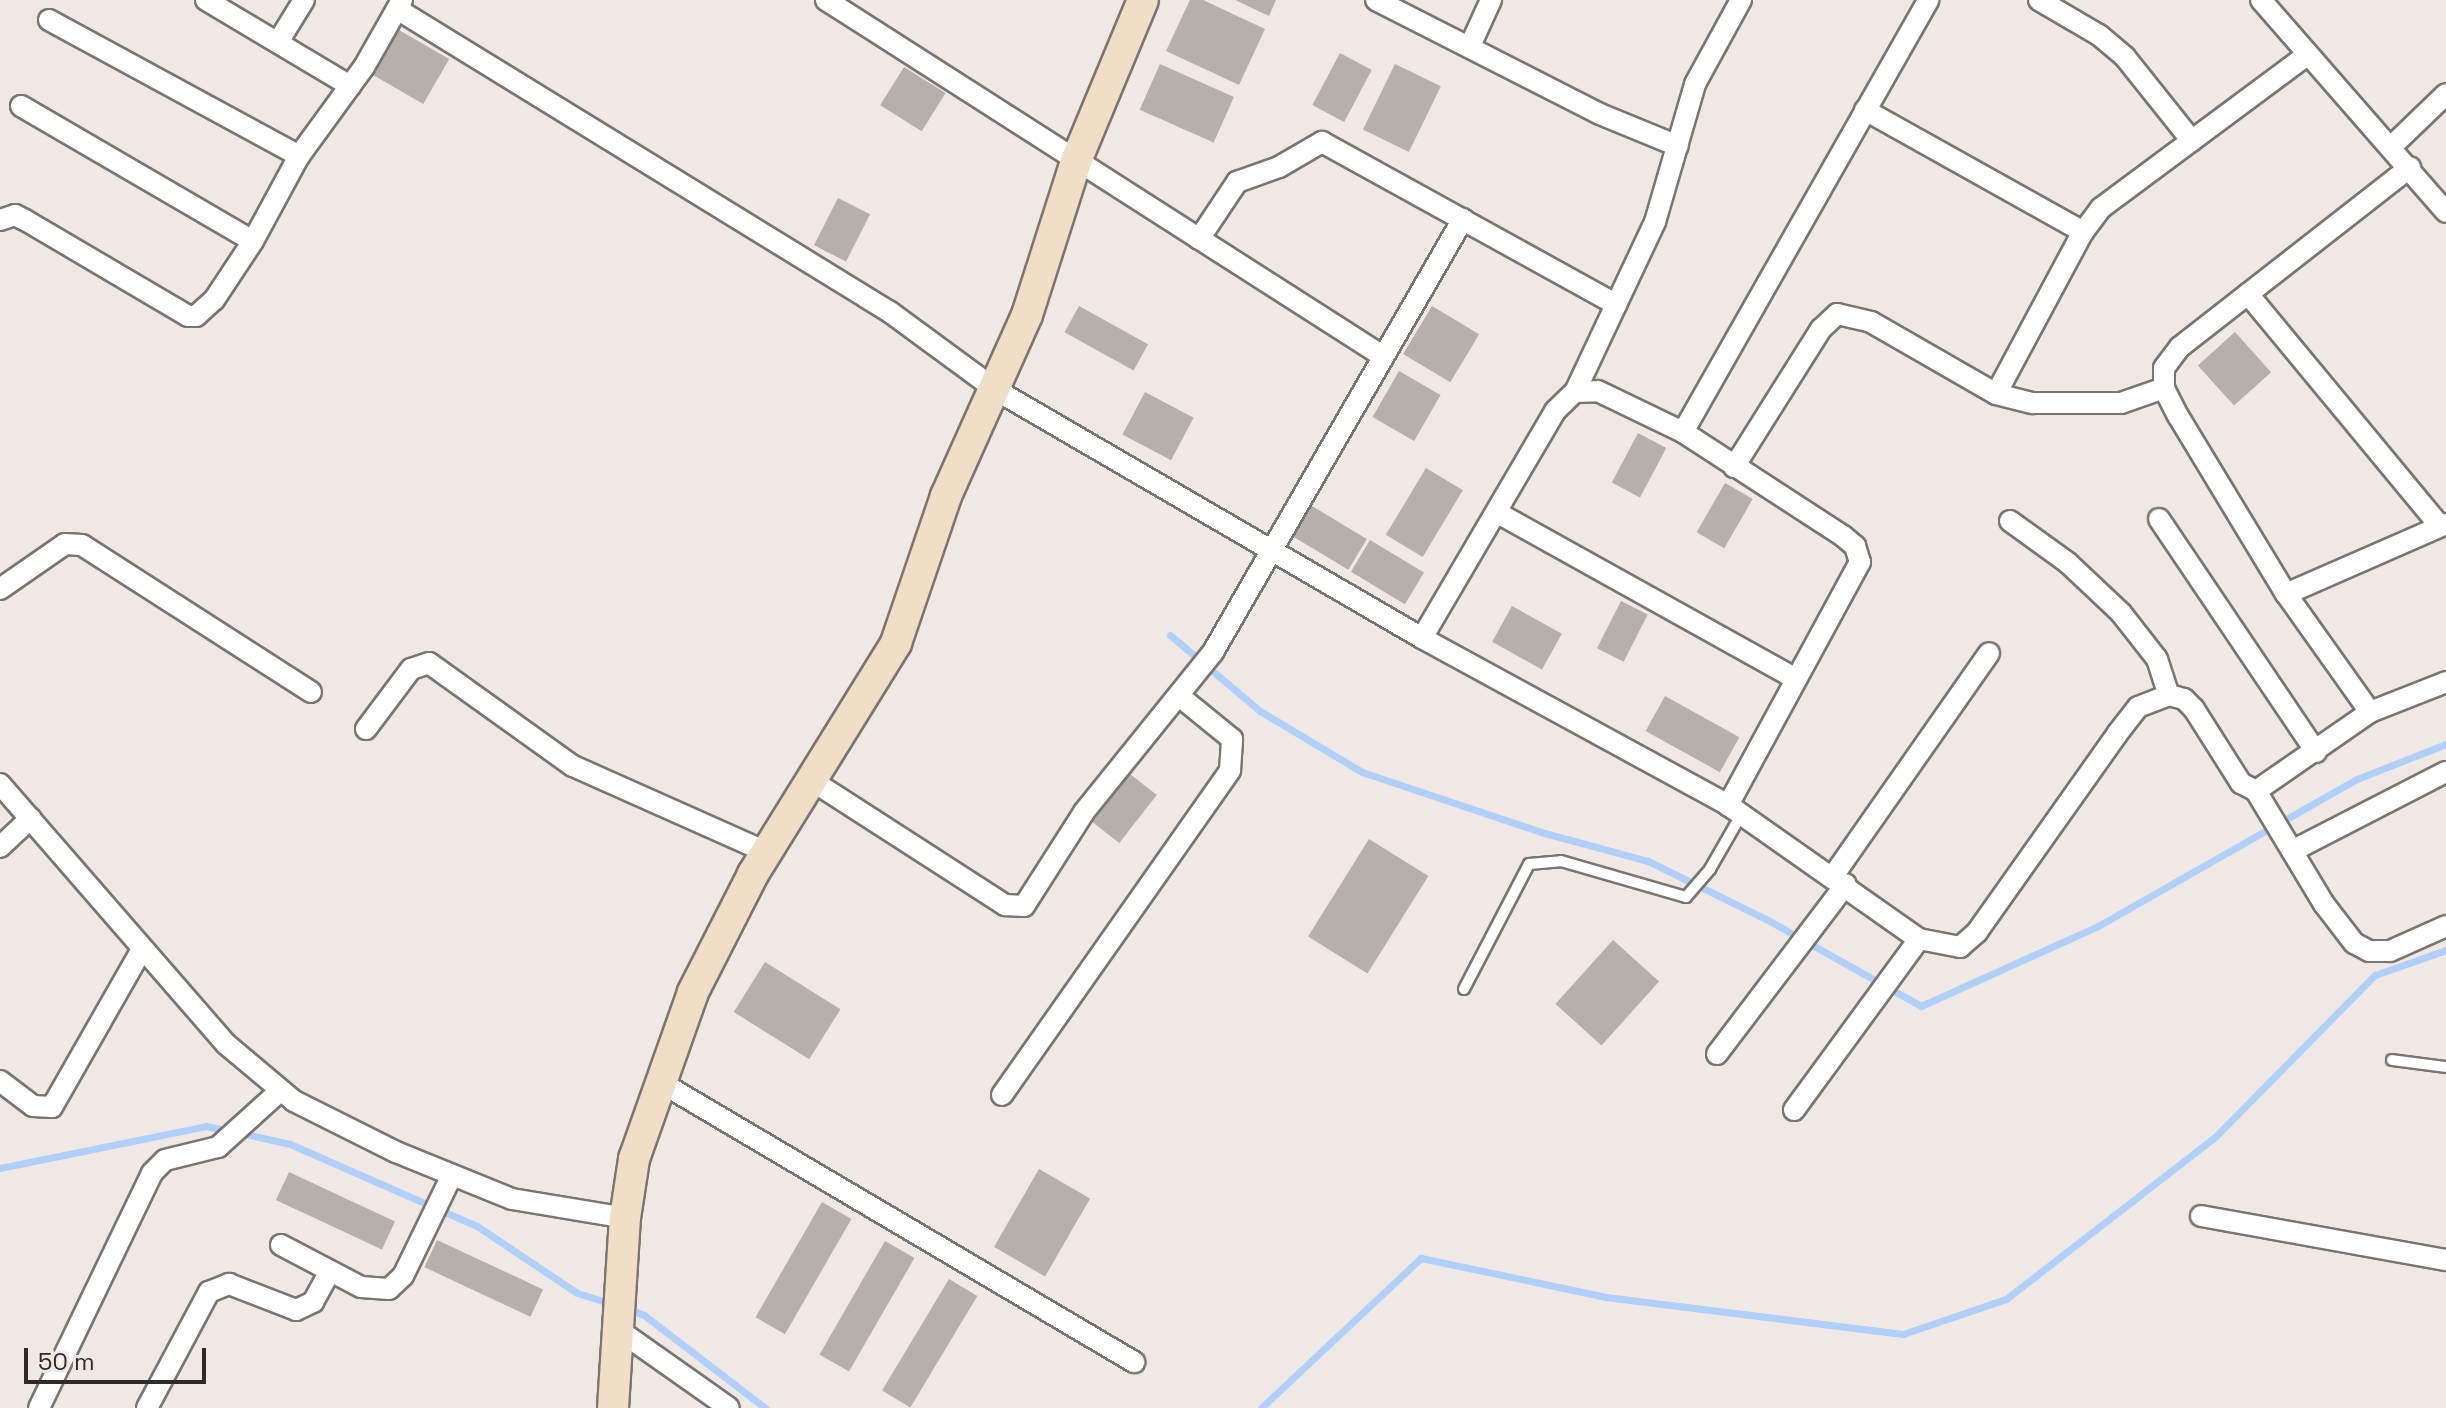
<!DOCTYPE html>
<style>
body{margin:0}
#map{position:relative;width:2446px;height:1408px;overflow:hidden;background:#efe8e5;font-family:"Space Grotesk",sans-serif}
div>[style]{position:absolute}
.stream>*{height:7px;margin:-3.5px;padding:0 3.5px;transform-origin:3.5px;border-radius:3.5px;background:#b0d0fa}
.building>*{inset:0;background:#b5b0ab;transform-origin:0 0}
.roads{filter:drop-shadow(2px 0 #7b7572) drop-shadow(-2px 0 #7b7572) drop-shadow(0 2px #7b7572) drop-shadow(0 -2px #7b7572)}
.lane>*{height:10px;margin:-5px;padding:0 5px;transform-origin:5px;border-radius:5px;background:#fff}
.street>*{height:20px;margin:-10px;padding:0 10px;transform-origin:10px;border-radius:10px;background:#fff}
.secondary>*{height:30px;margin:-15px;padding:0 15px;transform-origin:15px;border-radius:15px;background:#f0dec6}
span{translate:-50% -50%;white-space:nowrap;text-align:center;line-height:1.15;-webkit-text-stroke:6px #efe8e5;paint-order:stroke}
.scale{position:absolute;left:24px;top:1348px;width:182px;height:36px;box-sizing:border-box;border:4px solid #2d2a29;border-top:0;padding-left:10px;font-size:24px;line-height:28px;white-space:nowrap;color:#2d2a29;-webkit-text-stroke:6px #efe8e5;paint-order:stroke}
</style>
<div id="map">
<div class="stream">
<div style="left:1170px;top:635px;width:118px;rotate:40.2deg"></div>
<div style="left:1260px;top:711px;width:119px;rotate:30.9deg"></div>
<div style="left:1362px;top:772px;width:189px;rotate:18.5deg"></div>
<div style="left:1541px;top:832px;width:111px;rotate:15.2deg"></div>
<div style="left:1648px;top:861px;width:131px;rotate:26.2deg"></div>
<div style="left:1766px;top:919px;width:178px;rotate:29.3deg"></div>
<div style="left:1921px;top:1006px;width:194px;rotate:-24.3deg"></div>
<div style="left:2098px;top:926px;width:298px;rotate:-29.6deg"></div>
<div style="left:2357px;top:779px;width:96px;rotate:-21.5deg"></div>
<div style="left:241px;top:1133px;width:50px;rotate:12.7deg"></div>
<div style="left:290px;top:1144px;width:204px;rotate:23.7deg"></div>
<div style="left:477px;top:1226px;width:120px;rotate:33.8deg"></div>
<div style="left:577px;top:1293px;width:37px;rotate:17deg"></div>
<div style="left:0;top:1168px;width:210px;rotate:-11.5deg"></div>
<div style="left:206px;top:1126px;width:24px;rotate:12deg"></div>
<div style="left:628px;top:1309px;width:17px;rotate:21deg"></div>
<div style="left:644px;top:1315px;width:153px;rotate:37.5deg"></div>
<div style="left:1261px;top:1408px;width:219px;rotate:-43.2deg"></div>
<div style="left:1421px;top:1258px;width:189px;rotate:11.9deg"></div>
<div style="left:1606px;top:1297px;width:299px;rotate:7.1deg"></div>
<div style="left:1903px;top:1334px;width:109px;rotate:-18.8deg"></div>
<div style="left:2006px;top:1299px;width:264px;rotate:-37.8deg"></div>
<div style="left:2215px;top:1137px;width:228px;rotate:-45.4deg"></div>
<div style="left:2375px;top:975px;width:75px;rotate:-19.4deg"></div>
</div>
<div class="building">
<div style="clip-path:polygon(1190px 0,1203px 0,1265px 29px,1239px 85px,1166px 51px)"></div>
<div style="clip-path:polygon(1235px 0,1276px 0,1269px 16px)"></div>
<div style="left:399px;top:30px;width:58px;height:52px;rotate:30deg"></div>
<div style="left:1340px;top:53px;width:36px;height:59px;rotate:28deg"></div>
<div style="left:1160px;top:64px;width:81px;height:50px;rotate:24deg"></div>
<div style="left:1395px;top:64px;width:51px;height:73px;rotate:26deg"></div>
<div style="left:904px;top:67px;width:49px;height:45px;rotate:32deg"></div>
<div style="left:838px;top:198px;width:36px;height:53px;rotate:27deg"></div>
<div style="left:1079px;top:306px;width:79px;height:30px;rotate:29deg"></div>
<div style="left:1432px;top:306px;width:55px;height:56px;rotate:31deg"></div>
<div style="left:2235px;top:332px;width:54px;height:50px;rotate:48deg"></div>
<div style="left:1399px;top:371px;width:48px;height:53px;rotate:30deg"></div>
<div style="left:1145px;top:392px;width:55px;height:48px;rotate:28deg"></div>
<div style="left:1638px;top:433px;width:32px;height:56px;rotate:28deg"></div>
<div style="left:1426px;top:468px;width:43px;height:78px;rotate:31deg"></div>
<div style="left:1725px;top:483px;width:32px;height:57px;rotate:30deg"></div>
<div style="left:1312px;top:506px;width:64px;height:36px;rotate:31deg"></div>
<div style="left:1370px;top:540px;width:63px;height:37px;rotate:31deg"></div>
<div style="left:1621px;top:601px;width:30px;height:53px;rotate:27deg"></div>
<div style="left:1512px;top:606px;width:57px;height:41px;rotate:29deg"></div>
<div style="left:1665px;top:696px;width:85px;height:40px;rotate:29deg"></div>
<div style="left:1130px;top:774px;width:34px;height:61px;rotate:38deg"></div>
<div style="left:1369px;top:839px;width:70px;height:115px;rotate:32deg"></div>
<div style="left:1613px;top:940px;width:62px;height:86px;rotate:42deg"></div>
<div style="left:765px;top:962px;width:89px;height:59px;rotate:32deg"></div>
<div style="left:1039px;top:1169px;width:59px;height:90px;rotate:30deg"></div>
<div style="left:289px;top:1172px;width:117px;height:31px;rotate:25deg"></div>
<div style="left:822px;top:1202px;width:34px;height:133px;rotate:30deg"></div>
<div style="left:437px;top:1240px;width:117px;height:30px;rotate:25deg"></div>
<div style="left:885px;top:1241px;width:34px;height:131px;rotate:30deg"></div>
<div style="left:949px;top:1279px;width:33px;height:130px;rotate:31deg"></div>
</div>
<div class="roads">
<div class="lane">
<div style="left:1464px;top:989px;width:141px;rotate:-62.5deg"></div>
<div style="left:1529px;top:864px;width:32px;rotate:-5deg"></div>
<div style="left:1561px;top:861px;width:130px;rotate:16.1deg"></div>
<div style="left:1686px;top:897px;width:37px;rotate:-49deg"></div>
<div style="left:1710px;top:869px;width:62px;rotate:-60.1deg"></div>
<div style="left:2392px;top:1060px;width:54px;rotate:7.4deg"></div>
</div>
<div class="street">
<div style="left:206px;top:0;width:168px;rotate:30.8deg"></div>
<div style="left:826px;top:0;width:659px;rotate:32.6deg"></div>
<div style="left:1376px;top:0;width:251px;rotate:27deg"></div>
<div style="left:1600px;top:114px;width:84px;rotate:22.3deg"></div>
<div style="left:2039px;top:0;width:69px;rotate:30.3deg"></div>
<div style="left:2099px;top:35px;width:34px;rotate:40deg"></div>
<div style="left:2125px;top:57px;width:107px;rotate:51.4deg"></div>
<div style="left:2261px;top:0;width:281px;rotate:48.9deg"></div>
<div style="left:397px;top:9px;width:579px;rotate:31.58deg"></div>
<div style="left:890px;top:312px;width:132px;rotate:36.3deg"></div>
<div style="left:996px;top:390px;width:493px;rotate:30.2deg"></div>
<div style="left:1422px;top:638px;width:349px;rotate:28.6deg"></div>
<div style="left:1728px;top:805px;width:233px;rotate:35.1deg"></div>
<div style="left:1919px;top:939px;width:42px;rotate:11deg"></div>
<div style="left:1960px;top:947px;width:23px;rotate:-41deg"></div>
<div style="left:1977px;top:932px;width:242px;rotate:-54.7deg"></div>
<div style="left:2117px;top:734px;width:34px;rotate:-52deg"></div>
<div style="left:2138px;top:707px;width:33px;rotate:-21deg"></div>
<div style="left:2169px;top:695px;width:16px;rotate:15deg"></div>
<div style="left:2184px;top:699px;width:14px;rotate:45deg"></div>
<div style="left:2194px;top:709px;width:88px;rotate:57.6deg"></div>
<div style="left:2241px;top:783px;width:17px;rotate:28deg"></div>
<div style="left:2256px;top:791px;width:132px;rotate:59deg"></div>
<div style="left:2324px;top:904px;width:49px;rotate:52.4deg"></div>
<div style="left:2354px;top:943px;width:17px;rotate:28deg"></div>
<div style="left:2369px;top:951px;width:21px"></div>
<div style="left:2390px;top:951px;width:61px;rotate:-24.1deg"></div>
<div style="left:49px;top:20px;width:285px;rotate:28.5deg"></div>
<div style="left:278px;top:42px;width:49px;rotate:-58.2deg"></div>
<div style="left:1470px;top:46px;width:51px;rotate:-65.5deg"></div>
<div style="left:21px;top:106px;width:268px;rotate:30.2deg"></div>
<div style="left:1865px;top:110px;width:250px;rotate:29.2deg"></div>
<div style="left:2391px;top:147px;width:76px;rotate:-43.9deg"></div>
<div style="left:0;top:220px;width:16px;rotate:-18deg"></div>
<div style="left:15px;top:215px;width:11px;rotate:27deg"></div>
<div style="left:25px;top:220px;width:189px;rotate:30.5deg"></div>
<div style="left:188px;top:316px;width:8px"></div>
<div style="left:196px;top:316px;width:24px;rotate:-42deg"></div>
<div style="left:214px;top:300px;width:71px;rotate:-56.5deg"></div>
<div style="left:253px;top:241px;width:97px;rotate:-61.6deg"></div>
<div style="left:299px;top:156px;width:110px;rotate:-53.9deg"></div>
<div style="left:364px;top:67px;width:77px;rotate:-60.4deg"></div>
<div style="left:1199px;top:239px;width:69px;rotate:-56.3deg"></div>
<div style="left:1237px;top:182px;width:45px;rotate:-19.7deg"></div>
<div style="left:1279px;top:167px;width:50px;rotate:-30.2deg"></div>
<div style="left:1322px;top:142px;width:336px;rotate:28.9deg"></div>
<div style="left:2248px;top:294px;width:301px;rotate:50.4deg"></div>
<div style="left:1575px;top:392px;width:188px;rotate:-64.8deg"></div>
<div style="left:1655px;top:222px;width:144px;rotate:-73.8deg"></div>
<div style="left:1695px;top:84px;width:96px;rotate:-61.3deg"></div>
<div style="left:1996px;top:394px;width:184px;rotate:-61.8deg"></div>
<div style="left:2083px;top:232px;width:30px;rotate:-53deg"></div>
<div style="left:2101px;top:208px;width:255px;rotate:-36.6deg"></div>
<div style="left:1683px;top:432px;width:497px;rotate:-60.4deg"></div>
<div style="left:1734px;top:467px;width:163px;rotate:-57.8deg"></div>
<div style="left:1821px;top:329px;width:22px;rotate:-43deg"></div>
<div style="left:1837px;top:314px;width:35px;rotate:13deg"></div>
<div style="left:1871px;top:322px;width:144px;rotate:29.9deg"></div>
<div style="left:1996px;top:394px;width:38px;rotate:14deg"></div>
<div style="left:2033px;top:403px;width:88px"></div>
<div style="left:2121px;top:403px;width:46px;rotate:-19.2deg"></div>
<div style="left:1496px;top:512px;width:341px;rotate:29.1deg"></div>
<div style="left:2159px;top:519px;width:281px;rotate:56deg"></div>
<div style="left:2010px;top:521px;width:72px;rotate:35.9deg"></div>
<div style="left:2068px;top:563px;width:73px;rotate:43.3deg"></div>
<div style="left:2121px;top:613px;width:58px;rotate:52deg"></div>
<div style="left:2157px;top:659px;width:38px;rotate:72deg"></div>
<div style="left:0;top:589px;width:79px;rotate:-34.7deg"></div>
<div style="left:65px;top:544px;width:17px;rotate:3deg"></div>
<div style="left:82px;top:545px;width:272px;rotate:32.7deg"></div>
<div style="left:2286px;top:594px;width:175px;rotate:-23.6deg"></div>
<div style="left:1422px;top:638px;width:263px;rotate:-59.6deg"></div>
<div style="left:1555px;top:411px;width:28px;rotate:-44deg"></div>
<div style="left:1575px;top:392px;width:23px;rotate:-2deg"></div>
<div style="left:1598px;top:391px;width:94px;rotate:25.8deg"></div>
<div style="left:1683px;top:432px;width:191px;rotate:33deg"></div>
<div style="left:1843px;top:536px;width:16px;rotate:40deg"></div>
<div style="left:1855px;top:546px;width:17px;rotate:73deg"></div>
<div style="left:1860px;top:562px;width:277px;rotate:118.5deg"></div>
<div style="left:2370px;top:712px;width:145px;rotate:-125.4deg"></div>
<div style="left:2286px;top:594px;width:208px;rotate:-121.2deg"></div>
<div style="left:2178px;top:416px;width:31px;rotate:-117deg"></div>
<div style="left:2164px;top:388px;width:20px;rotate:-90deg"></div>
<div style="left:2164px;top:368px;width:26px;rotate:-53deg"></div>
<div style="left:2180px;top:347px;width:292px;rotate:-38deg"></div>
<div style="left:366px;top:729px;width:75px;rotate:-53.1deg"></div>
<div style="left:411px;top:669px;width:19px;rotate:-18deg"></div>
<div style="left:429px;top:663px;width:177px;rotate:35.6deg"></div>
<div style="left:573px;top:766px;width:211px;rotate:24deg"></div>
<div style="left:811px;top:780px;width:231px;rotate:32.8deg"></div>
<div style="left:1005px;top:905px;width:19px;rotate:3deg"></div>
<div style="left:1024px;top:906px;width:112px;rotate:-57.4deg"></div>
<div style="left:1084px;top:812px;width:206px;rotate:-51.1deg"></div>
<div style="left:1213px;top:652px;width:500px;rotate:-60deg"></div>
<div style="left:0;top:784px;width:344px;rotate:49deg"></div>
<div style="left:226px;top:1044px;width:89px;rotate:40deg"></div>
<div style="left:294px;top:1101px;width:114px;rotate:26.6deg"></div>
<div style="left:396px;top:1152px;width:125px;rotate:22.1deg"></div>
<div style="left:512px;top:1199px;width:115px;rotate:9.5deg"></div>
<div style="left:2256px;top:791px;width:139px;rotate:-34.7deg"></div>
<div style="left:2370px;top:712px;width:82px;rotate:-21.5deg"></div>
<div style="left:0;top:847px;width:42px;rotate:-43.1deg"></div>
<div style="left:2292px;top:851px;width:173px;rotate:-27.2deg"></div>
<div style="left:1833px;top:876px;width:272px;rotate:-55deg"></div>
<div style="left:1717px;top:1054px;width:213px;rotate:-52.8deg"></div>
<div style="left:0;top:1081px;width:41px;rotate:37.1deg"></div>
<div style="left:33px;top:1106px;width:19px;rotate:3deg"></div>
<div style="left:52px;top:1107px;width:182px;rotate:-60.3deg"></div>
<div style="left:660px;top:1082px;width:551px;rotate:30.57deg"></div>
<div style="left:1002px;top:1095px;width:397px;rotate:-54.9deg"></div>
<div style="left:1230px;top:770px;width:31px;rotate:-86deg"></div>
<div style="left:1232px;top:739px;width:68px;rotate:-140.9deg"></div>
<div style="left:1794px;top:1110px;width:212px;rotate:-53.8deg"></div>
<div style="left:2201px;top:1216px;width:249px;rotate:10.2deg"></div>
<div style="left:281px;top:1245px;width:90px;rotate:27.7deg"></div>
<div style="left:361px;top:1287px;width:28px;rotate:4deg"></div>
<div style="left:389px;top:1289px;width:19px;rotate:-43deg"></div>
<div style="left:403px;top:1276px;width:112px;rotate:-64.1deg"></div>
<div style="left:620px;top:1331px;width:133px;rotate:35.2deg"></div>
<div style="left:39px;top:1408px;width:261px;rotate:-64.3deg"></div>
<div style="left:152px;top:1173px;width:18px;rotate:-45deg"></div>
<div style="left:165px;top:1160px;width:55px;rotate:-13.8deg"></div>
<div style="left:218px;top:1147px;width:84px;rotate:-42.1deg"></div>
<div style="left:147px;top:1408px;width:132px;rotate:-61.9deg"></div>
<div style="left:209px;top:1292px;width:22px;rotate:-22deg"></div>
<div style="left:229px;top:1284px;width:72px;rotate:21.2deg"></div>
<div style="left:296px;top:1310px;width:19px;rotate:-25deg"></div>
<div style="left:313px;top:1302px;width:35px;rotate:-61deg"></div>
</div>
<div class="secondary">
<div style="left:613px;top:1408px;width:190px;rotate:-86.4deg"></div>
<div style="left:625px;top:1218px;width:60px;rotate:-81.3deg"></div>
<div style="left:634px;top:1159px;width:177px;rotate:-70.5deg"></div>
<div style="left:693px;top:992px;width:132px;rotate:-63deg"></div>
<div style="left:753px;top:874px;width:272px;rotate:-58.2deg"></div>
<div style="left:896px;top:643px;width:155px;rotate:-71.2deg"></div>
<div style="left:946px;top:496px;width:198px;rotate:-65.9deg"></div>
<div style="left:1027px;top:315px;width:162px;rotate:-72.3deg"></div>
<div style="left:1076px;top:161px;width:174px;rotate:-67.4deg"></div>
</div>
</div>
<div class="scale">50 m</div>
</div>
